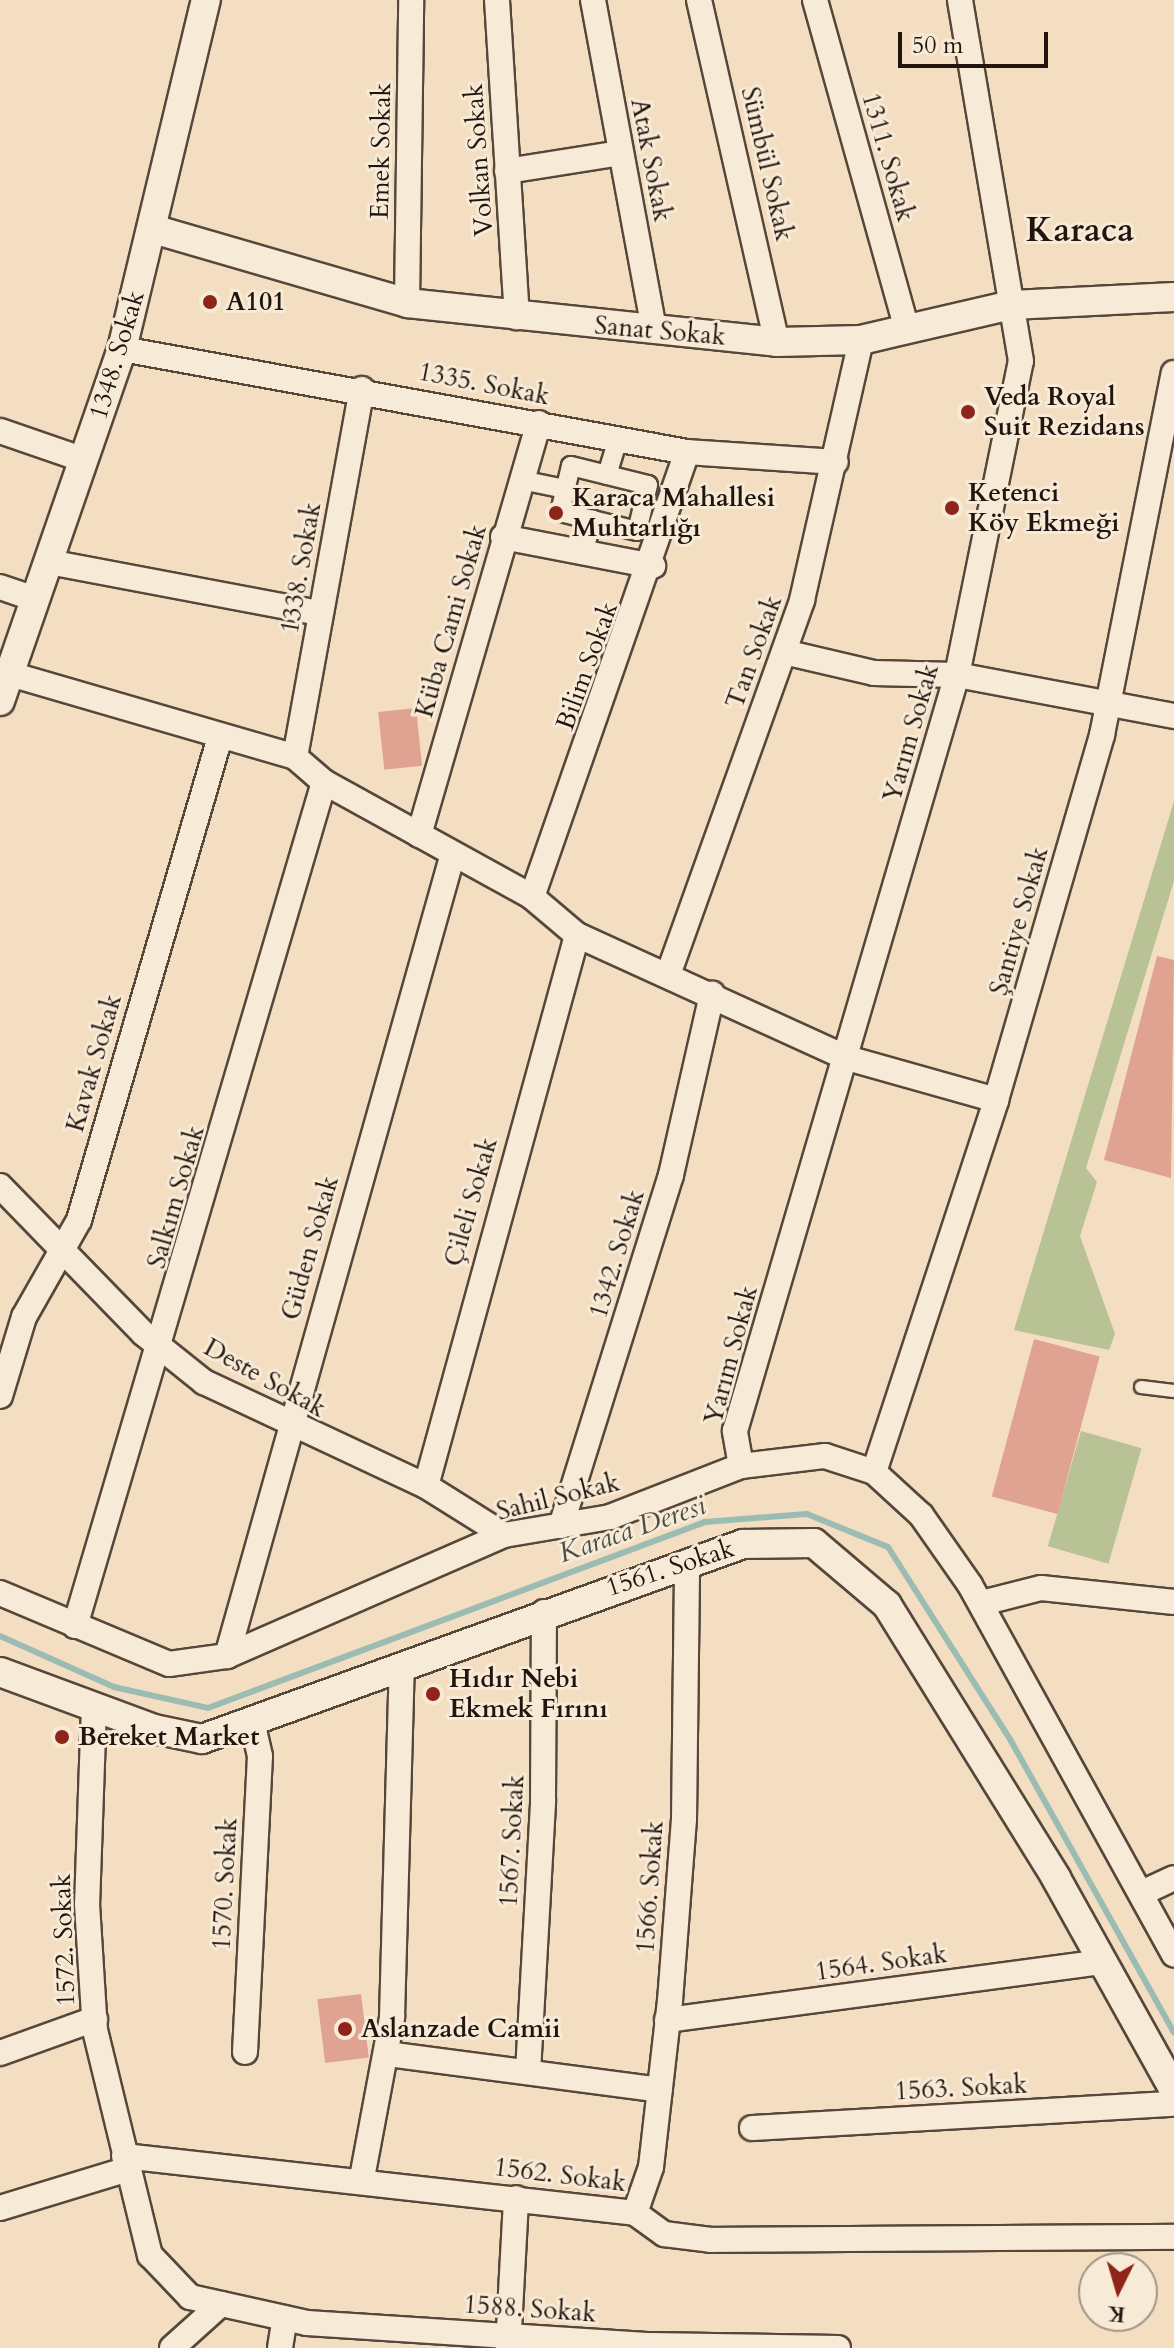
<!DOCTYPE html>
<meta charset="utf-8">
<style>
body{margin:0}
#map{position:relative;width:1174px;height:2348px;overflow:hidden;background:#f3dec1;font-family:Cardo,serif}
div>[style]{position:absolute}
.green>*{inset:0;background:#b8c295;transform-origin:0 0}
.stream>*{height:6px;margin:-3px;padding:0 3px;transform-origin:3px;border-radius:3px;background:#9bbcb2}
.building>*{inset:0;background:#e0a291;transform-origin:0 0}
.roads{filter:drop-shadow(2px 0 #56473b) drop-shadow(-2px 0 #56473b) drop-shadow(0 2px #56473b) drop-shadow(0 -2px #56473b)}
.service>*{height:12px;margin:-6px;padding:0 6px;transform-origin:6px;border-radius:6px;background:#f7ead7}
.pedestrian>*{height:18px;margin:-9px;padding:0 9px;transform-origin:9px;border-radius:9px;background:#f7ead7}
.minor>*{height:24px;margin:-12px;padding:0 12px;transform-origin:12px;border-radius:12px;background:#f7ead7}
.tertiary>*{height:28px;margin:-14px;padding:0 14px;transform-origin:14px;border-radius:14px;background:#f7ead7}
.dots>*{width:22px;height:22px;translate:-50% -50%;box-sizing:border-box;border:4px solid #f7ead7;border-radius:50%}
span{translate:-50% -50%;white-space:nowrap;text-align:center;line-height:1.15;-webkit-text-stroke:6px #f7ead7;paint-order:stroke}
.street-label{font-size:26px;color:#22150e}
.poi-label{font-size:26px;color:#22150e;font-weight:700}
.left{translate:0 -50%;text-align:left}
.water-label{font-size:28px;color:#4c4f47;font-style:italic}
.district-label{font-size:34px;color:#22150e;font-weight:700}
.north{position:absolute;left:1078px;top:2252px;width:80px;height:80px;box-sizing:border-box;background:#f7ead7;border:2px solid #a29587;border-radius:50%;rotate:185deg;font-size:22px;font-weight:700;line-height:32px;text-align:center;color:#22150e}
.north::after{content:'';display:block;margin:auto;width:28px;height:36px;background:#8f2418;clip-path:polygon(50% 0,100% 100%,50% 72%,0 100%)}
.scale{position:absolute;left:898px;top:32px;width:150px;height:36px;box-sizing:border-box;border:4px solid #22150e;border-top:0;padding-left:10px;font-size:24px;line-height:28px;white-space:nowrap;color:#22150e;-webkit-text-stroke:6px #f7ead7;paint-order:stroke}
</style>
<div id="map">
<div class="green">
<div style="clip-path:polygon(1174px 801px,1174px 881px,1086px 1168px,1097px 1182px,1080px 1236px,1115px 1334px,1109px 1350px,1014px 1330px)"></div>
<div style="left:1081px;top:1431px;width:63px;height:120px;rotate:16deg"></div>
</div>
<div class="stream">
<div style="left:0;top:1636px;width:125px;rotate:24.1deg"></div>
<div style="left:114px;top:1687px;width:96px;rotate:12.6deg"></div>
<div style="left:208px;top:1708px;width:531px;rotate:-20.52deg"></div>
<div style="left:705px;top:1522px;width:102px;rotate:-4.5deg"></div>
<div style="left:807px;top:1514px;width:87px;rotate:22.2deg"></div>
<div style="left:888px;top:1547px;width:230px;rotate:57.6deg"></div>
<div style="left:1011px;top:1741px;width:334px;rotate:60.8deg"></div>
</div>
<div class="building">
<div style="left:416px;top:708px;width:58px;height:38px;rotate:84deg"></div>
<div style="clip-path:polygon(1157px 956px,1174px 960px,1171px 1178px,1104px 1160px)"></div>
<div style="left:1034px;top:1339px;width:68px;height:163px;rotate:15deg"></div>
<div style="left:361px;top:1994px;width:64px;height:44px;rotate:83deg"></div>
</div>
<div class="roads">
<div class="service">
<div style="left:1141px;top:1387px;width:33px;rotate:7deg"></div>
</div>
<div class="pedestrian">
<div style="left:571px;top:466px;width:79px;rotate:13.9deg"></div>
<div style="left:648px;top:485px;width:47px;rotate:103.4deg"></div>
<div style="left:637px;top:531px;width:79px;rotate:-166.1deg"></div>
<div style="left:560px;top:512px;width:47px;rotate:-76.6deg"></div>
<div style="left:607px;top:475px;width:39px;rotate:-73deg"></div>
<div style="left:521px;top:480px;width:45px;rotate:11.6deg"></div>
<div style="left:583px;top:552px;width:34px;rotate:-73deg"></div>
</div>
<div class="minor">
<div style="left:497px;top:0;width:318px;rotate:86.4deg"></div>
<div style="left:593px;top:0;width:336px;rotate:79.5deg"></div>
<div style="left:699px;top:0;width:351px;rotate:77.2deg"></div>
<div style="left:815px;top:0;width:342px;rotate:74.4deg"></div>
<div style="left:507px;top:171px;width:115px;rotate:-9deg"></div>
<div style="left:407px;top:303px;width:303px;rotate:-89.2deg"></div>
<div style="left:122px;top:349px;width:574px;rotate:10.33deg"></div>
<div style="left:687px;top:452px;width:149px;rotate:3.8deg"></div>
<div style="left:0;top:431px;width:89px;rotate:19deg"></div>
<div style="left:503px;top:537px;width:153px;rotate:10.9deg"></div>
<div style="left:49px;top:562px;width:276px;rotate:10.7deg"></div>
<div style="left:0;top:587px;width:36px;rotate:19deg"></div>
<div style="left:784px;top:652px;width:92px;rotate:13.1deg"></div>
<div style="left:874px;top:673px;width:83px;rotate:1.4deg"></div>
<div style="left:957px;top:675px;width:221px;rotate:10.7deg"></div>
<div style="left:10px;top:674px;width:297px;rotate:16.2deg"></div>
<div style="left:295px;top:757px;width:38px;rotate:41deg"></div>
<div style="left:324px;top:782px;width:238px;rotate:28.9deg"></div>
<div style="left:532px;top:897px;width:59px;rotate:40.2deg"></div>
<div style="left:577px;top:935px;width:297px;rotate:24.5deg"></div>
<div style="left:847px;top:1058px;width:155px;rotate:15.7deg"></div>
<div style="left:295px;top:757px;width:374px;rotate:-79.7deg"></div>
<div style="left:419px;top:835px;width:429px;rotate:-73.8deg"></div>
<div style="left:532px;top:897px;width:471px;rotate:-70.8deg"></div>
<div style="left:668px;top:975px;width:398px;rotate:-70.3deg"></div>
<div style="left:802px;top:600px;width:267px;rotate:-77.2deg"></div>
<div style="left:0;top:1186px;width:206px;rotate:45.8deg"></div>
<div style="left:144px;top:1334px;width:77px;rotate:38.7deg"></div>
<div style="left:204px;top:1382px;width:245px;rotate:25.1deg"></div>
<div style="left:426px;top:1486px;width:92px;rotate:32.1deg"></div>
<div style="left:0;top:1396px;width:83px;rotate:-73.1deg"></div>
<div style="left:24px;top:1317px;width:112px;rotate:-60.4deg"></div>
<div style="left:79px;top:1220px;width:503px;rotate:-73.73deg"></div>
<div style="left:741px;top:1466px;width:36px;rotate:-100deg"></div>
<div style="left:735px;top:1431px;width:788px;rotate:-73.64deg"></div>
<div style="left:957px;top:675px;width:320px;rotate:-78.5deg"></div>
<div style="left:1021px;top:361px;width:366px;rotate:-99.6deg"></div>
<div style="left:874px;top:1472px;width:391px;rotate:-71.8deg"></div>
<div style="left:996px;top:1100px;width:380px;rotate:-73.8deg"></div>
<div style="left:1102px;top:735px;width:369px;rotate:-78.8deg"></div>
<div style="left:426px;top:1486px;width:571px;rotate:-74.67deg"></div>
<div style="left:561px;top:1526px;width:368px;rotate:-72.6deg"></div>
<div style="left:671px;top:1175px;width:186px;rotate:-77.2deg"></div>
<div style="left:0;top:1593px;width:183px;rotate:22.8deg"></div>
<div style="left:169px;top:1664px;width:59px;rotate:-7.9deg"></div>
<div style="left:227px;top:1656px;width:302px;rotate:-23.6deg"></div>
<div style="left:504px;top:1535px;width:108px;rotate:-9.6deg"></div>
<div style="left:610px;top:1517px;width:141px;rotate:-21.3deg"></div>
<div style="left:741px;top:1466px;width:85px;rotate:-6.8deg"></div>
<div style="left:825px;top:1456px;width:52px;rotate:18.1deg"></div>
<div style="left:874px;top:1472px;width:64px;rotate:42.5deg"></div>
<div style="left:921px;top:1515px;width:85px;rotate:55deg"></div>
<div style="left:970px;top:1585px;width:422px;rotate:61.1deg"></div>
<div style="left:982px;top:1603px;width:61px;rotate:-14.3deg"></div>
<div style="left:1041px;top:1588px;width:134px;rotate:6deg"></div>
<div style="left:75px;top:1626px;width:880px;rotate:-73.56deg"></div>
<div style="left:227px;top:1656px;width:830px;rotate:-74.27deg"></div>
<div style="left:94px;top:1706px;width:198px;rotate:92deg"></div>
<div style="left:87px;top:1904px;width:126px;rotate:86.4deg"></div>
<div style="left:95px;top:2030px;width:232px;rotate:76.3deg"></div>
<div style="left:150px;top:2255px;width:58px;rotate:46.4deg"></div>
<div style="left:190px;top:2297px;width:120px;rotate:12.5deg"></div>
<div style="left:307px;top:2323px;width:344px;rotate:3.7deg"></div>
<div style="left:650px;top:2345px;width:188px;rotate:0.9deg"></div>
<div style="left:1142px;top:1893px;width:35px;rotate:-25deg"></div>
<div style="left:667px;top:2020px;width:439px;rotate:-7.6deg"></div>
<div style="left:245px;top:2052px;width:296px;rotate:-87.1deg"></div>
<div style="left:260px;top:1756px;width:37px;rotate:-103deg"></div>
<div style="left:0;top:2053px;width:101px;rotate:-19.7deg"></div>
<div style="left:387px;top:2054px;width:275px;rotate:7.5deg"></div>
<div style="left:528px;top:2072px;width:272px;rotate:-86.8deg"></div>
<div style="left:543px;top:1800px;width:188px;rotate:-89.7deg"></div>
<div style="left:752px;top:2128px;width:423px;rotate:-3.3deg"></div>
<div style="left:124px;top:2156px;width:514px;rotate:6.36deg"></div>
<div style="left:635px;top:2213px;width:36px;rotate:36deg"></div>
<div style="left:664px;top:2234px;width:47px;rotate:7.3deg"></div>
<div style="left:711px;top:2240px;width:463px;rotate:-0.4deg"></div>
<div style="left:362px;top:2178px;width:164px;rotate:-79.4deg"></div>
<div style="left:392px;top:2017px;width:351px;rotate:-88.4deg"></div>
<div style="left:0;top:2208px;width:134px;rotate:-16.9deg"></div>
<div style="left:635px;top:2213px;width:49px;rotate:-70.8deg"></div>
<div style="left:651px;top:2167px;width:167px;rotate:-83.5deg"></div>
<div style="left:670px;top:2001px;width:183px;rotate:-85.6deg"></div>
<div style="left:684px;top:1819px;width:257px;rotate:-89.3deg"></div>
<div style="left:172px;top:2348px;width:66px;rotate:-41.9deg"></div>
<div style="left:280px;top:2348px;width:30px;rotate:-81deg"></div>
<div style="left:508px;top:2348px;width:150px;rotate:-86.9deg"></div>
</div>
<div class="tertiary">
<div style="left:153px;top:229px;width:265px;rotate:16.2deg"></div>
<div style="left:407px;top:303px;width:372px;rotate:6deg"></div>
<div style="left:777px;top:342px;width:84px;rotate:-1.4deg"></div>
<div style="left:861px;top:340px;width:155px;rotate:-13.1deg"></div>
<div style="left:1012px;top:305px;width:162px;rotate:-2.8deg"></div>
<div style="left:0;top:701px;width:373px;rotate:-70.9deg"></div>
<div style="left:122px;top:349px;width:359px;rotate:-76.5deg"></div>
<div style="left:0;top:1672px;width:164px;rotate:20.3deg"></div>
<div style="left:154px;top:1729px;width:49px;rotate:11.8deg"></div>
<div style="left:202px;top:1739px;width:575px;rotate:-19.82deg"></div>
<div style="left:743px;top:1544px;width:71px;rotate:-0.8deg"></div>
<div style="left:814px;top:1543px;width:96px;rotate:40.3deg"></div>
<div style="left:887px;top:1605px;width:321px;rotate:58.2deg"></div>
<div style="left:1056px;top:1878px;width:243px;rotate:60.9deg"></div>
</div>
</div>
<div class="dots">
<div style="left:210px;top:302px;background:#8f2418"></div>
<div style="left:968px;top:412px;background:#8f2418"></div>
<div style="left:952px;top:508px;background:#8f2418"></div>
<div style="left:556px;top:513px;background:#8f2418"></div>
<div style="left:433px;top:1694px;background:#8f2418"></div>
<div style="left:62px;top:1737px;background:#8f2418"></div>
<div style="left:345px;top:2029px;background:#8f2418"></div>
</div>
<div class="street-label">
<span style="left:381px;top:151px;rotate:-89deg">Emek Sokak</span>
<span style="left:888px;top:157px;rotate:74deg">1311. Sokak</span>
<span style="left:479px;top:160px;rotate:-94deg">Volkan Sokak</span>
<span style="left:651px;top:160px;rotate:79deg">Atak Sokak</span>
<span style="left:767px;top:164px;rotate:77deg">Sümbül Sokak</span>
<span style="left:660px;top:331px;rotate:5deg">Sanat Sokak</span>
<span style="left:117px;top:355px;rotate:-73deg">1348. Sokak</span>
<span style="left:484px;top:384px;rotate:11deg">1335. Sokak</span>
<span style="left:301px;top:568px;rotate:-80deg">1338. Sokak</span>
<span style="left:451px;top:621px;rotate:-74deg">Küba Cami Sokak</span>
<span style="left:754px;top:652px;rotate:-70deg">Tan Sokak</span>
<span style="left:587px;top:666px;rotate:-70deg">Bilim Sokak</span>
<span style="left:911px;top:733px;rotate:-74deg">Yarım Sokak</span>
<span style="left:1019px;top:921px;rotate:-74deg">Şantiye Sokak</span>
<span style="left:94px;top:1063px;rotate:-74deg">Kavak Sokak</span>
<span style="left:176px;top:1197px;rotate:-74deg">Salkım Sokak</span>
<span style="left:471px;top:1202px;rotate:-74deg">Çileli Sokak</span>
<span style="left:310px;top:1248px;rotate:-74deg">Güden Sokak</span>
<span style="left:617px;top:1254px;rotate:-73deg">1342. Sokak</span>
<span style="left:731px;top:1355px;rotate:-75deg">Yarım Sokak</span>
<span style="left:265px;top:1378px;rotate:29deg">Deste Sokak</span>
<span style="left:558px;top:1497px;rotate:-14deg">Sahil Sokak</span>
<span style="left:670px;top:1568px;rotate:-18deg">1561. Sokak</span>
<span style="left:512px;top:1841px;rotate:-87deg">1567. Sokak</span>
<span style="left:225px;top:1884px;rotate:-87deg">1570. Sokak</span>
<span style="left:650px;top:1887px;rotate:-86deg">1566. Sokak</span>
<span style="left:64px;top:1940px;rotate:-92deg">1572. Sokak</span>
<span style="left:881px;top:1963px;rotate:-8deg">1564. Sokak</span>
<span style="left:961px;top:2088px;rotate:-3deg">1563. Sokak</span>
<span style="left:560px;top:2175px;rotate:7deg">1562. Sokak</span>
<span style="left:530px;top:2309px;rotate:4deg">1588. Sokak</span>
</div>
<div class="poi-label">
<span class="left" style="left:226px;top:302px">A101</span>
<span class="left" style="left:984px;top:412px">Veda Royal<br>Suit Rezidans</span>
<span class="left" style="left:968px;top:508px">Ketenci<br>Köy Ekmeği</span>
<span class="left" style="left:572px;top:513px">Karaca Mahallesi<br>Muhtarlığı</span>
<span class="left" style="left:449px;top:1694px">Hıdır Nebi<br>Ekmek Fırını</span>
<span class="left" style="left:78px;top:1737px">Bereket Market</span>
<span class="left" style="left:361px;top:2029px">Aslanzade Camii</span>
</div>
<div class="water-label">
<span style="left:632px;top:1529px;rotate:-19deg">Karaca Deresi</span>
</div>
<div class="district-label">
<span style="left:1080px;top:231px">Karaca</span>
</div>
<div class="north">K</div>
<div class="scale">50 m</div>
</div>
